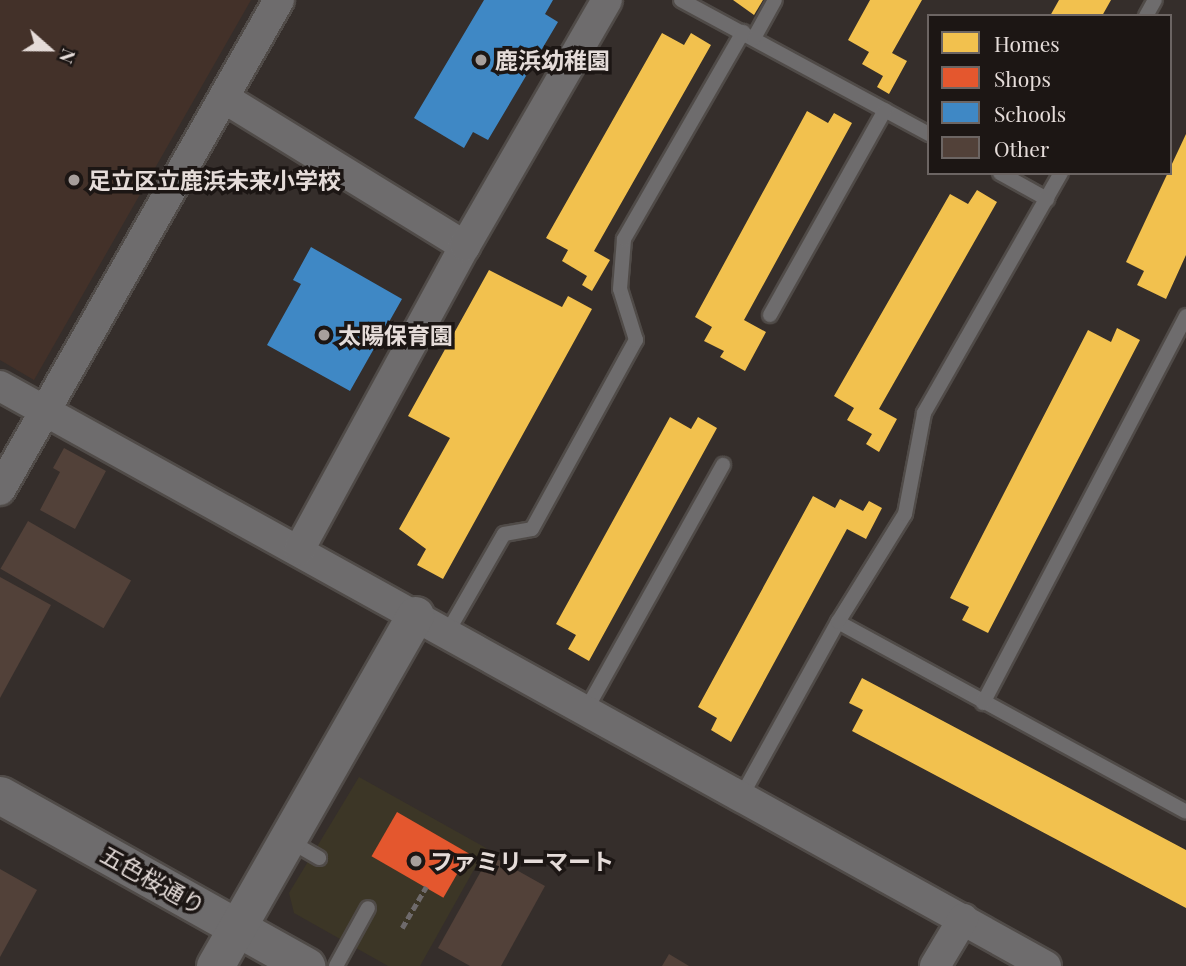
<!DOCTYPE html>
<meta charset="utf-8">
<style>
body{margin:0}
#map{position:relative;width:1186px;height:966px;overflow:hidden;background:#352e2b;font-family:"Playfair Display","Noto Sans JP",serif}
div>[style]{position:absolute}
.commercial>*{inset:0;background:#3c3626}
.built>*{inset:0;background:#433129}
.homes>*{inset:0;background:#f2c14e}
.shops>*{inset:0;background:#e4572e;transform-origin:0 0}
.schools>*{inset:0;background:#3f88c5}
.building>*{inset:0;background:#524139;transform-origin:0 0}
.path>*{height:4.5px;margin-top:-2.25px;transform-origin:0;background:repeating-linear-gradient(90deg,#6e6a6b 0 7px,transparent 0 10.5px)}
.roads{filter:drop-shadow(2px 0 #504b48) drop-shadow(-2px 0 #504b48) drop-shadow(0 2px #504b48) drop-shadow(0 -2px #504b48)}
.service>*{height:14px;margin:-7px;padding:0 7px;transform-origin:7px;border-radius:7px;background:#6e6c6d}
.minor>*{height:30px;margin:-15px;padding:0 15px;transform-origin:15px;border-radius:15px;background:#6e6c6d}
.tertiary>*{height:37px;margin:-18.5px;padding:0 18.5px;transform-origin:18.5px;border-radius:18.5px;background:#6e6c6d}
.dots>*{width:19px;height:19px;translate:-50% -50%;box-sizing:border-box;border:4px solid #1c1614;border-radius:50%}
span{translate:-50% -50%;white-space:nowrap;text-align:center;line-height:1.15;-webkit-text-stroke:7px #1c1614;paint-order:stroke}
.poi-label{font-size:23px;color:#e5dcd9;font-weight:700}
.left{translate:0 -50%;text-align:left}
.street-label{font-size:23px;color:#e5dcd9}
.legend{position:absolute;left:927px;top:14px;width:245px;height:161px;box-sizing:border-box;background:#1c1614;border:2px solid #6c6563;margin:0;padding:9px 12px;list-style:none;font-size:21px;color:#e5dcd9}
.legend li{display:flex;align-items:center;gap:14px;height:35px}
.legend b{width:35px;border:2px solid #6c6563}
.north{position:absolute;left:14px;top:14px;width:70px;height:70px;-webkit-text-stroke:5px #1c1614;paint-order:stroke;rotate:111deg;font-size:19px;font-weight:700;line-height:28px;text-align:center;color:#e5dcd9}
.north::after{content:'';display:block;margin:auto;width:24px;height:32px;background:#e5dcd9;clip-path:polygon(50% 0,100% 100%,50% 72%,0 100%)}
</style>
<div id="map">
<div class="commercial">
<div style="clip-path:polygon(359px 777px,486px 848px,420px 966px,388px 966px,294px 913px,289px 893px)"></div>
</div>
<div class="built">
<div style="clip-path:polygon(0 0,251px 0,34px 380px,0 360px)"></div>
</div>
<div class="homes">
<div style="clip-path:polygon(733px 0,763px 0,754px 15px)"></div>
<div style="clip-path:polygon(870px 0,922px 0,892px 53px,907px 61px,889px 94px,877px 87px,883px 76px,862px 64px,869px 52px,848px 40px)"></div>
<div style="clip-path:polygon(1059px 0,1111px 0,1102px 16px,1050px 16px)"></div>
<div style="clip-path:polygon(662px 33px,684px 45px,691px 33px,711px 45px,594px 251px,610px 260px,592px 291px,582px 285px,587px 276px,562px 261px,568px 250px,546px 238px)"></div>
<div style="clip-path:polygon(807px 111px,828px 123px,834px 113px,852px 123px,744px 320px,766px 332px,745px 371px,720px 357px,724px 351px,704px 341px,712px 327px,695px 317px)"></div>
<div style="clip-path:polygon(1186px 134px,1186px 255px,1166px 299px,1137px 285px,1144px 271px,1126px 262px)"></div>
<div style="clip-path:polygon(977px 190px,997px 202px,879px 409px,897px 419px,879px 452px,866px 444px,872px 434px,847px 420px,854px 408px,834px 396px,950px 194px,968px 204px)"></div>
<div style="clip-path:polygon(489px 270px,562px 307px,568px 296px,592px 309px,443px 579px,417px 565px,426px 549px,399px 529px,450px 438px,408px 416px)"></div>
<div style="clip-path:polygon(1117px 328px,1140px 340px,988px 633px,962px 620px,969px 607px,950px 598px,1088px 330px,1111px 342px)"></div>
<div style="clip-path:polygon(670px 417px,691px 429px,698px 417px,717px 428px,589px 661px,568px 649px,576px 635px,556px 624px)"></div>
<div style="clip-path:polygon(813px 496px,835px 508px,840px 499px,863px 511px,869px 501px,882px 508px,866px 539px,847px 529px,731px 742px,711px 730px,717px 718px,698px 707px)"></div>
<div style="clip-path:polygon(862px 678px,1186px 850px,1186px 908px,852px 731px,863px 710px,849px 703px)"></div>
</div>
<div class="shops">
<div style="left:397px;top:812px;width:83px;height:51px;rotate:30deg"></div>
</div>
<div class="schools">
<div style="clip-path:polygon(484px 0,553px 0,545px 14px,558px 22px,488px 140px,473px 132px,464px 148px,414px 118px)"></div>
<div style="clip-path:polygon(311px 247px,402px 299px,350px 391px,267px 345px,301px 284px,293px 280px)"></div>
</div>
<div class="building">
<div style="clip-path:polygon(64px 448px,106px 471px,75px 529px,40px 510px,60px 472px,53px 468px)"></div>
<div style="left:28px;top:521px;width:119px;height:55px;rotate:30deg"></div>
<div style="clip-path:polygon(0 577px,51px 605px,0 698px)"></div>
<div style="clip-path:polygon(490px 855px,545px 886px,501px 966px,470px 966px,438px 948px)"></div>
<div style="clip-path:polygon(0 869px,37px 890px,0 957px)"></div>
<div style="clip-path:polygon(669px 954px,689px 966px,662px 966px)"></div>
</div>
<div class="path">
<div style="left:402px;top:928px;width:48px;rotate:-59.7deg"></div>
</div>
<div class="roads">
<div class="service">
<div style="left:681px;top:0;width:282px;rotate:28.4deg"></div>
<div style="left:1146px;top:16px;width:18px;rotate:-61deg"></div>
<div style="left:754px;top:38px;width:43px;rotate:-61.1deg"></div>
<div style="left:1000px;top:173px;width:54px;rotate:29deg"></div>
<div style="left:770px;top:315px;width:235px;rotate:-60.7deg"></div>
<div style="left:838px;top:622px;width:396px;rotate:28.6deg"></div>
<div style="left:447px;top:633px;width:114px;rotate:-60.1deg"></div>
<div style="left:504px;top:534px;width:28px;rotate:-10deg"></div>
<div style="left:532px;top:529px;width:216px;rotate:-61.2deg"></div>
<div style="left:636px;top:340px;width:53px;rotate:-107.4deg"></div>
<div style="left:620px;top:289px;width:50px;rotate:-85.4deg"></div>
<div style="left:624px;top:239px;width:239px;rotate:-60.1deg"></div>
<div style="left:983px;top:703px;width:437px;rotate:-62.3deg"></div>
<div style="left:586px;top:710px;width:281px;rotate:-60.8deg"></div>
<div style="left:742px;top:795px;width:198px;rotate:-61deg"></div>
<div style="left:838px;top:622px;width:127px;rotate:-58.2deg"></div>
<div style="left:905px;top:514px;width:103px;rotate:-79.3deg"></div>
<div style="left:924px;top:413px;width:276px;rotate:-60.3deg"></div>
<div style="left:288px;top:840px;width:36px;rotate:30deg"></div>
<div style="left:336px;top:966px;width:66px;rotate:-61.1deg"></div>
</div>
<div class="minor">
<div style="left:224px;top:98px;width:283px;rotate:31.6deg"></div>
<div style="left:0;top:386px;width:1196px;rotate:29.01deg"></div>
<div style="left:0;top:490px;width:564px;rotate:-60.34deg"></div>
<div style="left:299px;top:550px;width:346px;rotate:-61.4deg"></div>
<div style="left:465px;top:246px;width:284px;rotate:-60deg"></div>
<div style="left:935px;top:966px;width:55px;rotate:-59.2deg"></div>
</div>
<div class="tertiary">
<div style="left:0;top:795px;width:351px;rotate:29.2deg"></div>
<div style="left:215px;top:966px;width:404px;rotate:-60.3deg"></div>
</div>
</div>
<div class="dots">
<div style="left:481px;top:60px;background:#a79f9c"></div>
<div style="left:74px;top:180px;background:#a79f9c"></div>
<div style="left:324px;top:335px;background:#a79f9c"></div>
<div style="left:416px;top:861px;background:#a79f9c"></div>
</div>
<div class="poi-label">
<span class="left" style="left:495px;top:60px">鹿浜幼稚園</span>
<span class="left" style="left:88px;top:180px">足立区立鹿浜未来小学校</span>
<span class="left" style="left:338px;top:335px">太陽保育園</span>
<span class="left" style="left:430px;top:861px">ファミリーマート</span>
</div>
<div class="street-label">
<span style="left:153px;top:880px;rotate:29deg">五色桜通り</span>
</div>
<ul class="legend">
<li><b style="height:19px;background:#f2c14e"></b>Homes</li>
<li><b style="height:19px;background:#e4572e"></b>Shops</li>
<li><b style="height:19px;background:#3f88c5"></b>Schools</li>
<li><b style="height:19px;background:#524139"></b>Other</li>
</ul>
<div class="north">N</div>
</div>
